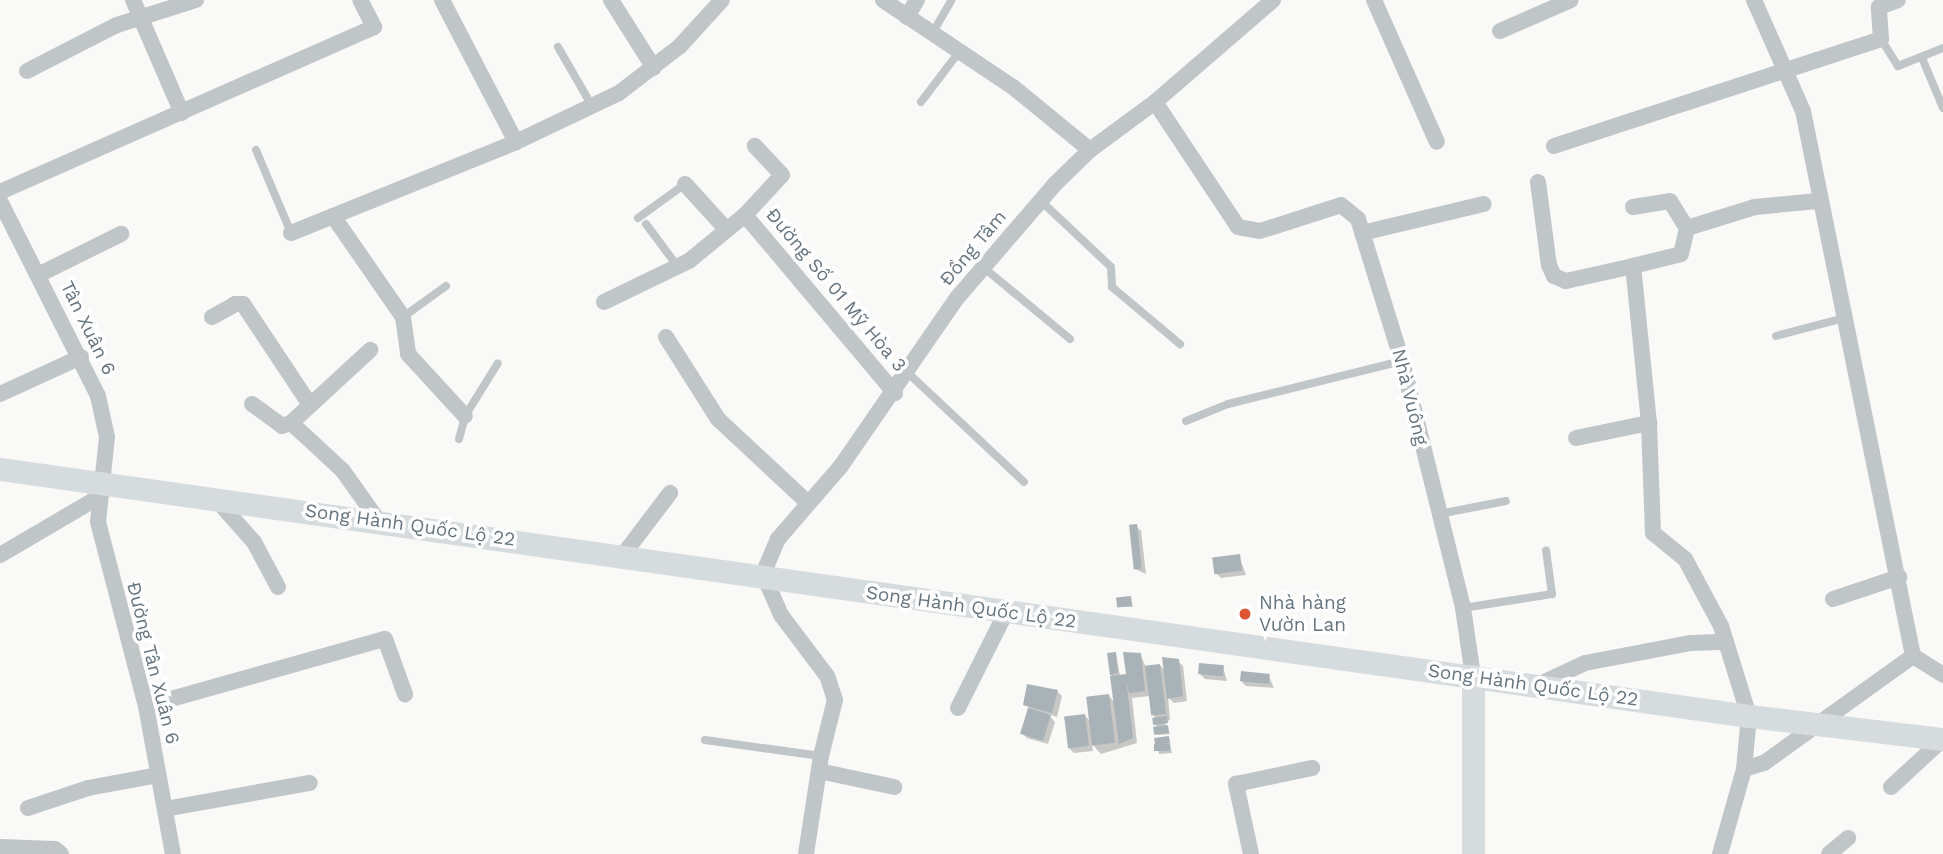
<!DOCTYPE html>
<meta charset="utf-8">
<style>
body{margin:0}
#map{position:relative;width:1943px;height:854px;overflow:hidden;background:#f9f9f7;font-family:"Work Sans",sans-serif}
div>[style]{position:absolute}
.shadow>*{inset:0;background:#0003}
.building>*{inset:0;background:#a9b2b7;transform-origin:0 0}
.lane>*{height:8px;margin:-4px;padding:0 4px;transform-origin:4px;border-radius:4px;background:#c0c5c8}
.street>*{height:16px;margin:-8px;padding:0 8px;transform-origin:8px;border-radius:8px;background:#c0c5c8}
.secondary>*{height:23px;margin:-11.5px;padding:0 11.5px;transform-origin:11.5px;border-radius:11.5px;background:#d6dbde}
.dots>*{width:19px;height:19px;translate:-50% -50%;box-sizing:border-box;border:4px solid #fff;border-radius:50%}
span{translate:-50% -50%;white-space:nowrap;text-align:center;line-height:1.15;-webkit-text-stroke:7px #fff;paint-order:stroke}
.street-label{font-size:19px;color:#657580}
.poi-label{font-size:19px;color:#657580}
.left{translate:0 -50%;text-align:left}
</style>
<div id="map">
<div class="shadow">
<div style="clip-path:polygon(1136px 526px,1141px 531px,1146px 574px,1135px 569px)"></div>
<div style="clip-path:polygon(1239px 556px,1246px 575px,1221px 578px,1216px 573px)"></div>
<div style="clip-path:polygon(1130px 597px,1133px 607px,1119px 606px)"></div>
<div style="clip-path:polygon(1116px 654px,1120px 676px,1128px 675px,1140px 654px,1146px 667px,1160px 665px,1165px 671px,1178px 661px,1183px 666px,1187px 701px,1174px 703px,1168px 697px,1170px 719px,1165px 725px,1170px 734px,1158px 735px,1150px 696px,1132px 698px,1137px 743px,1101px 754px,1092px 744px,1093px 751px,1074px 753px,1069px 748px,1084px 715px,1091px 722px,1109px 696px,1115px 703px,1111px 674px)"></div>
<div style="clip-path:polygon(1223px 667px,1227px 681px,1205px 679px,1200px 674px)"></div>
<div style="clip-path:polygon(1269px 676px,1274px 688px,1246px 686px,1241px 681px)"></div>
<div style="clip-path:polygon(1057px 691px,1062px 696px,1057px 717px,1048px 714px,1055px 722px,1048px 744px,1027px 738px,1022px 733px,1029px 708px,1025px 704px)"></div>
<div style="clip-path:polygon(1169px 738px,1172px 753px,1159px 754px,1156px 739px)"></div>
</div>
<div class="building">
<div style="left:1137px;top:524px;width:45px;height:8px;rotate:84deg"></div>
<div style="left:1240px;top:554px;width:17px;height:28px;rotate:83deg"></div>
<div style="left:1131px;top:596px;width:10px;height:15px;rotate:84deg"></div>
<div style="clip-path:polygon(1116px 652px,1118px 673px,1110px 675px,1107px 653px)"></div>
<div style="clip-path:polygon(1123px 652px,1141px 653px,1145px 691px,1129px 693px,1126px 678px,1133px 738px,1119px 744px,1110px 676px,1126px 674px)"></div>
<div style="clip-path:polygon(1162px 657px,1179px 659px,1183px 696px,1167px 699px)"></div>
<div style="left:1199px;top:663px;width:25px;height:11px;rotate:5deg"></div>
<div style="left:1160px;top:664px;width:50px;height:15px;rotate:83deg"></div>
<div style="left:1241px;top:671px;width:29px;height:10px;rotate:6deg"></div>
<div style="clip-path:polygon(1027px 684px,1058px 690px,1052px 713px,1023px 705px)"></div>
<div style="left:1109px;top:694px;width:49px;height:23px;rotate:83deg"></div>
<div style="left:1028px;top:708px;width:24px;height:27px;rotate:17deg"></div>
<div style="left:1085px;top:714px;width:32px;height:21px;rotate:83deg"></div>
<div style="left:1167px;top:716px;width:7px;height:15px;rotate:82deg"></div>
<div style="left:1168px;top:725px;width:8px;height:15px;rotate:83deg"></div>
<div style="left:1169px;top:736px;width:7px;height:15px;rotate:82deg"></div>
<div style="left:1170px;top:744px;width:7px;height:16px;rotate:90deg"></div>
</div>
<div class="lane">
<div style="left:932px;top:34px;width:39px;rotate:-60deg"></div>
<div style="left:1881px;top:39px;width:32px;rotate:58deg"></div>
<div style="left:1898px;top:66px;width:48px;rotate:-21.8deg"></div>
<div style="left:558px;top:47px;width:68px;rotate:60deg"></div>
<div style="left:1922px;top:58px;width:54px;rotate:67.2deg"></div>
<div style="left:921px;top:102px;width:63px;rotate:-52.8deg"></div>
<div style="left:256px;top:150px;width:90px;rotate:67.1deg"></div>
<div style="left:1041px;top:201px;width:96px;rotate:43.3deg"></div>
<div style="left:1111px;top:267px;width:20px;rotate:87deg"></div>
<div style="left:1112px;top:287px;width:89px;rotate:40deg"></div>
<div style="left:638px;top:218px;width:58px;rotate:-35.9deg"></div>
<div style="left:646px;top:224px;width:54px;rotate:53.3deg"></div>
<div style="left:983px;top:267px;width:113px;rotate:39.6deg"></div>
<div style="left:403px;top:317px;width:53px;rotate:-35.8deg"></div>
<div style="left:1776px;top:336px;width:70px;rotate:-14.8deg"></div>
<div style="left:908px;top:373px;width:159px;rotate:43.2deg"></div>
<div style="left:1186px;top:421px;width:45px;rotate:-22deg"></div>
<div style="left:1228px;top:404px;width:179px;rotate:-13.9deg"></div>
<div style="left:459px;top:439px;width:24px;rotate:-75deg"></div>
<div style="left:465px;top:416px;width:62px;rotate:-58.1deg"></div>
<div style="left:1439px;top:514px;width:68px;rotate:-11deg"></div>
<div style="left:1463px;top:608px;width:90px;rotate:-8.9deg"></div>
<div style="left:1552px;top:594px;width:44px;rotate:-97.8deg"></div>
<div style="left:705px;top:740px;width:117px;rotate:7.9deg"></div>
</div>
<div class="street">
<div style="left:133px;top:0;width:123px;rotate:66.6deg"></div>
<div style="left:442px;top:0;width:160px;rotate:62.5deg"></div>
<div style="left:611px;top:0;width:80px;rotate:57.7deg"></div>
<div style="left:883px;top:0;width:156px;rotate:33.8deg"></div>
<div style="left:1013px;top:87px;width:99px;rotate:39.3deg"></div>
<div style="left:1374px;top:0;width:155px;rotate:66.1deg"></div>
<div style="left:1754px;top:0;width:121px;rotate:66.2deg"></div>
<div style="left:1803px;top:111px;width:556px;rotate:78.59deg"></div>
<div style="left:907px;top:17px;width:20px;rotate:-60deg"></div>
<div style="left:1500px;top:31px;width:77px;rotate:-23.6deg"></div>
<div style="left:27px;top:71px;width:101px;rotate:-27.1deg"></div>
<div style="left:117px;top:25px;width:83px;rotate:-17.6deg"></div>
<div style="left:1155px;top:102px;width:150px;rotate:56.4deg"></div>
<div style="left:1238px;top:227px;width:22px;rotate:10deg"></div>
<div style="left:1260px;top:231px;width:85px;rotate:-17.8deg"></div>
<div style="left:1341px;top:205px;width:22px;rotate:39deg"></div>
<div style="left:1358px;top:219px;width:149px;rotate:72.8deg"></div>
<div style="left:1402px;top:361px;width:254px;rotate:76.1deg"></div>
<div style="left:1463px;top:608px;width:69px;rotate:81.6deg"></div>
<div style="left:1554px;top:146px;width:344px;rotate:-18.1deg"></div>
<div style="left:1881px;top:39px;width:32px;rotate:-94deg"></div>
<div style="left:1879px;top:7px;width:20px;rotate:-20deg"></div>
<div style="left:1538px;top:182px;width:84px;rotate:82.5deg"></div>
<div style="left:1549px;top:265px;width:12px;rotate:66deg"></div>
<div style="left:1554px;top:276px;width:13px;rotate:23deg"></div>
<div style="left:1566px;top:281px;width:69px;rotate:-12.6deg"></div>
<div style="left:685px;top:184px;width:62px;rotate:47.6deg"></div>
<div style="left:0;top:192px;width:409px;rotate:-23.8deg"></div>
<div style="left:374px;top:27px;width:30px;rotate:-117deg"></div>
<div style="left:0;top:201px;width:218px;rotate:63.3deg"></div>
<div style="left:98px;top:396px;width:42px;rotate:77.6deg"></div>
<div style="left:107px;top:437px;width:85px;rotate:96deg"></div>
<div style="left:98px;top:522px;width:190px;rotate:75.4deg"></div>
<div style="left:146px;top:706px;width:150px;rotate:79.7deg"></div>
<div style="left:1633px;top:207px;width:37px;rotate:-9deg"></div>
<div style="left:1670px;top:201px;width:32px;rotate:58deg"></div>
<div style="left:745px;top:215px;width:233px;rotate:49.9deg"></div>
<div style="left:333px;top:216px;width:123px;rotate:55.3deg"></div>
<div style="left:403px;top:317px;width:37px;rotate:82deg"></div>
<div style="left:408px;top:354px;width:84px;rotate:47.4deg"></div>
<div style="left:291px;top:233px;width:243px;rotate:-22deg"></div>
<div style="left:516px;top:142px;width:114px;rotate:-25.4deg"></div>
<div style="left:619px;top:93px;width:77px;rotate:-37.6deg"></div>
<div style="left:680px;top:46px;width:62px;rotate:-47.6deg"></div>
<div style="left:1362px;top:233px;width:125px;rotate:-13.4deg"></div>
<div style="left:38px;top:275px;width:93px;rotate:-26.3deg"></div>
<div style="left:604px;top:302px;width:94px;rotate:-25.8deg"></div>
<div style="left:689px;top:261px;width:72px;rotate:-39.4deg"></div>
<div style="left:745px;top:215px;width:54px;rotate:-47.2deg"></div>
<div style="left:782px;top:175px;width:40px;rotate:-133deg"></div>
<div style="left:212px;top:317px;width:26px;rotate:-29deg"></div>
<div style="left:235px;top:304px;width:8px"></div>
<div style="left:243px;top:304px;width:118px;rotate:56.4deg"></div>
<div style="left:666px;top:337px;width:97px;rotate:57.6deg"></div>
<div style="left:718px;top:419px;width:123px;rotate:43deg"></div>
<div style="left:0;top:394px;width:89px;rotate:-24.6deg"></div>
<div style="left:252px;top:404px;width:37px;rotate:36deg"></div>
<div style="left:282px;top:426px;width:9px;rotate:-18deg"></div>
<div style="left:291px;top:423px;width:30px;rotate:42deg"></div>
<div style="left:313px;top:443px;width:41px;rotate:43deg"></div>
<div style="left:343px;top:471px;width:64px;rotate:54.6deg"></div>
<div style="left:291px;top:423px;width:108px;rotate:-42.7deg"></div>
<div style="left:1576px;top:438px;width:75px;rotate:-11.6deg"></div>
<div style="left:214px;top:497px;width:60px;rotate:48.4deg"></div>
<div style="left:254px;top:542px;width:51px;rotate:61.9deg"></div>
<div style="left:0;top:555px;width:113px;rotate:-30.4deg"></div>
<div style="left:623px;top:555px;width:78px;rotate:-52.8deg"></div>
<div style="left:1833px;top:599px;width:70px;rotate:-18.4deg"></div>
<div style="left:1913px;top:656px;width:36px;rotate:32deg"></div>
<div style="left:1536px;top:686px;width:54px;rotate:-25.1deg"></div>
<div style="left:1585px;top:663px;width:108px;rotate:-10.7deg"></div>
<div style="left:1691px;top:643px;width:35px;rotate:-2deg"></div>
<div style="left:146px;top:706px;width:248px;rotate:-15.7deg"></div>
<div style="left:385px;top:639px;width:59px;rotate:70deg"></div>
<div style="left:958px;top:708px;width:107px;rotate:-63.4deg"></div>
<div style="left:1744px;top:769px;width:53px;rotate:-84.6deg"></div>
<div style="left:1749px;top:716px;width:94px;rotate:-107.3deg"></div>
<div style="left:1721px;top:626px;width:76px;rotate:-118.2deg"></div>
<div style="left:1685px;top:559px;width:41px;rotate:-140.9deg"></div>
<div style="left:1653px;top:533px;width:110px;rotate:-92.1deg"></div>
<div style="left:1649px;top:423px;width:158px;rotate:-95.8deg"></div>
<div style="left:1633px;top:266px;width:49px;rotate:-14deg"></div>
<div style="left:1681px;top:254px;width:27px;rotate:-77deg"></div>
<div style="left:1687px;top:228px;width:71px;rotate:-17.2deg"></div>
<div style="left:1755px;top:207px;width:63px;rotate:-5.4deg"></div>
<div style="left:819px;top:771px;width:77px;rotate:12deg"></div>
<div style="left:1891px;top:787px;width:71px;rotate:-42.7deg"></div>
<div style="left:28px;top:808px;width:63px;rotate:-18.4deg"></div>
<div style="left:88px;top:788px;width:71px;rotate:-10.5deg"></div>
<div style="left:165px;top:809px;width:147px;rotate:-10.2deg"></div>
<div style="left:0;top:847px;width:55px;rotate:2.1deg"></div>
<div style="left:55px;top:849px;width:8px;rotate:40deg"></div>
<div style="left:806px;top:854px;width:99px;rotate:-81.3deg"></div>
<div style="left:821px;top:756px;width:58px;rotate:-76deg"></div>
<div style="left:835px;top:700px;width:25px;rotate:-108deg"></div>
<div style="left:827px;top:676px;width:76px;rotate:-127deg"></div>
<div style="left:781px;top:615px;width:45px;rotate:-113.7deg"></div>
<div style="left:763px;top:574px;width:38px;rotate:-67deg"></div>
<div style="left:778px;top:539px;width:96px;rotate:-49.2deg"></div>
<div style="left:841px;top:466px;width:204px;rotate:-55.4deg"></div>
<div style="left:957px;top:298px;width:150px;rotate:-49.3deg"></div>
<div style="left:1055px;top:184px;width:49px;rotate:-44.2deg"></div>
<div style="left:1090px;top:150px;width:81px;rotate:-36.4deg"></div>
<div style="left:1155px;top:102px;width:156px;rotate:-40.8deg"></div>
<div style="left:1251px;top:854px;width:72px;rotate:-102.1deg"></div>
<div style="left:1236px;top:784px;width:78px;rotate:-11.9deg"></div>
<div style="left:1720px;top:854px;width:88px;rotate:-74.2deg"></div>
<div style="left:1744px;top:769px;width:21px;rotate:-17deg"></div>
<div style="left:1764px;top:763px;width:183px;rotate:-35.7deg"></div>
<div style="left:1829px;top:854px;width:25px;rotate:-40deg"></div>
</div>
<div class="secondary">
<div style="left:0;top:469px;width:1766px;rotate:8.04deg"></div>
<div style="left:1749px;top:716px;width:195px;rotate:6.8deg"></div>
<div style="left:1473px;top:854px;width:178px;rotate:-90deg"></div>
</div>
<div class="dots">
<div style="left:1245px;top:614px;background:#dd5633"></div>
</div>
<div class="street-label">
<span style="left:973px;top:248px;rotate:-50deg">Đồng Tâm</span>
<span style="left:836px;top:290px;rotate:50deg">Đường Số 01 Mỹ Hòa 3</span>
<span style="left:88px;top:328px;rotate:64deg">Tân Xuân 6</span>
<span style="left:1410px;top:397px;rotate:76deg">Nhà Vuông</span>
<span style="left:410px;top:525px;rotate:8deg">Song Hành Quốc Lộ 22</span>
<span style="left:971px;top:607px;rotate:8deg">Song Hành Quốc Lộ 22</span>
<span style="left:153px;top:663px;rotate:76deg">Đường Tân Xuân 6</span>
<span style="left:1533px;top:685px;rotate:8deg">Song Hành Quốc Lộ 22</span>
</div>
<div class="poi-label">
<span class="left" style="left:1259px;top:614px">Nhà hàng<br>Vườn Lan</span>
</div>
</div>
